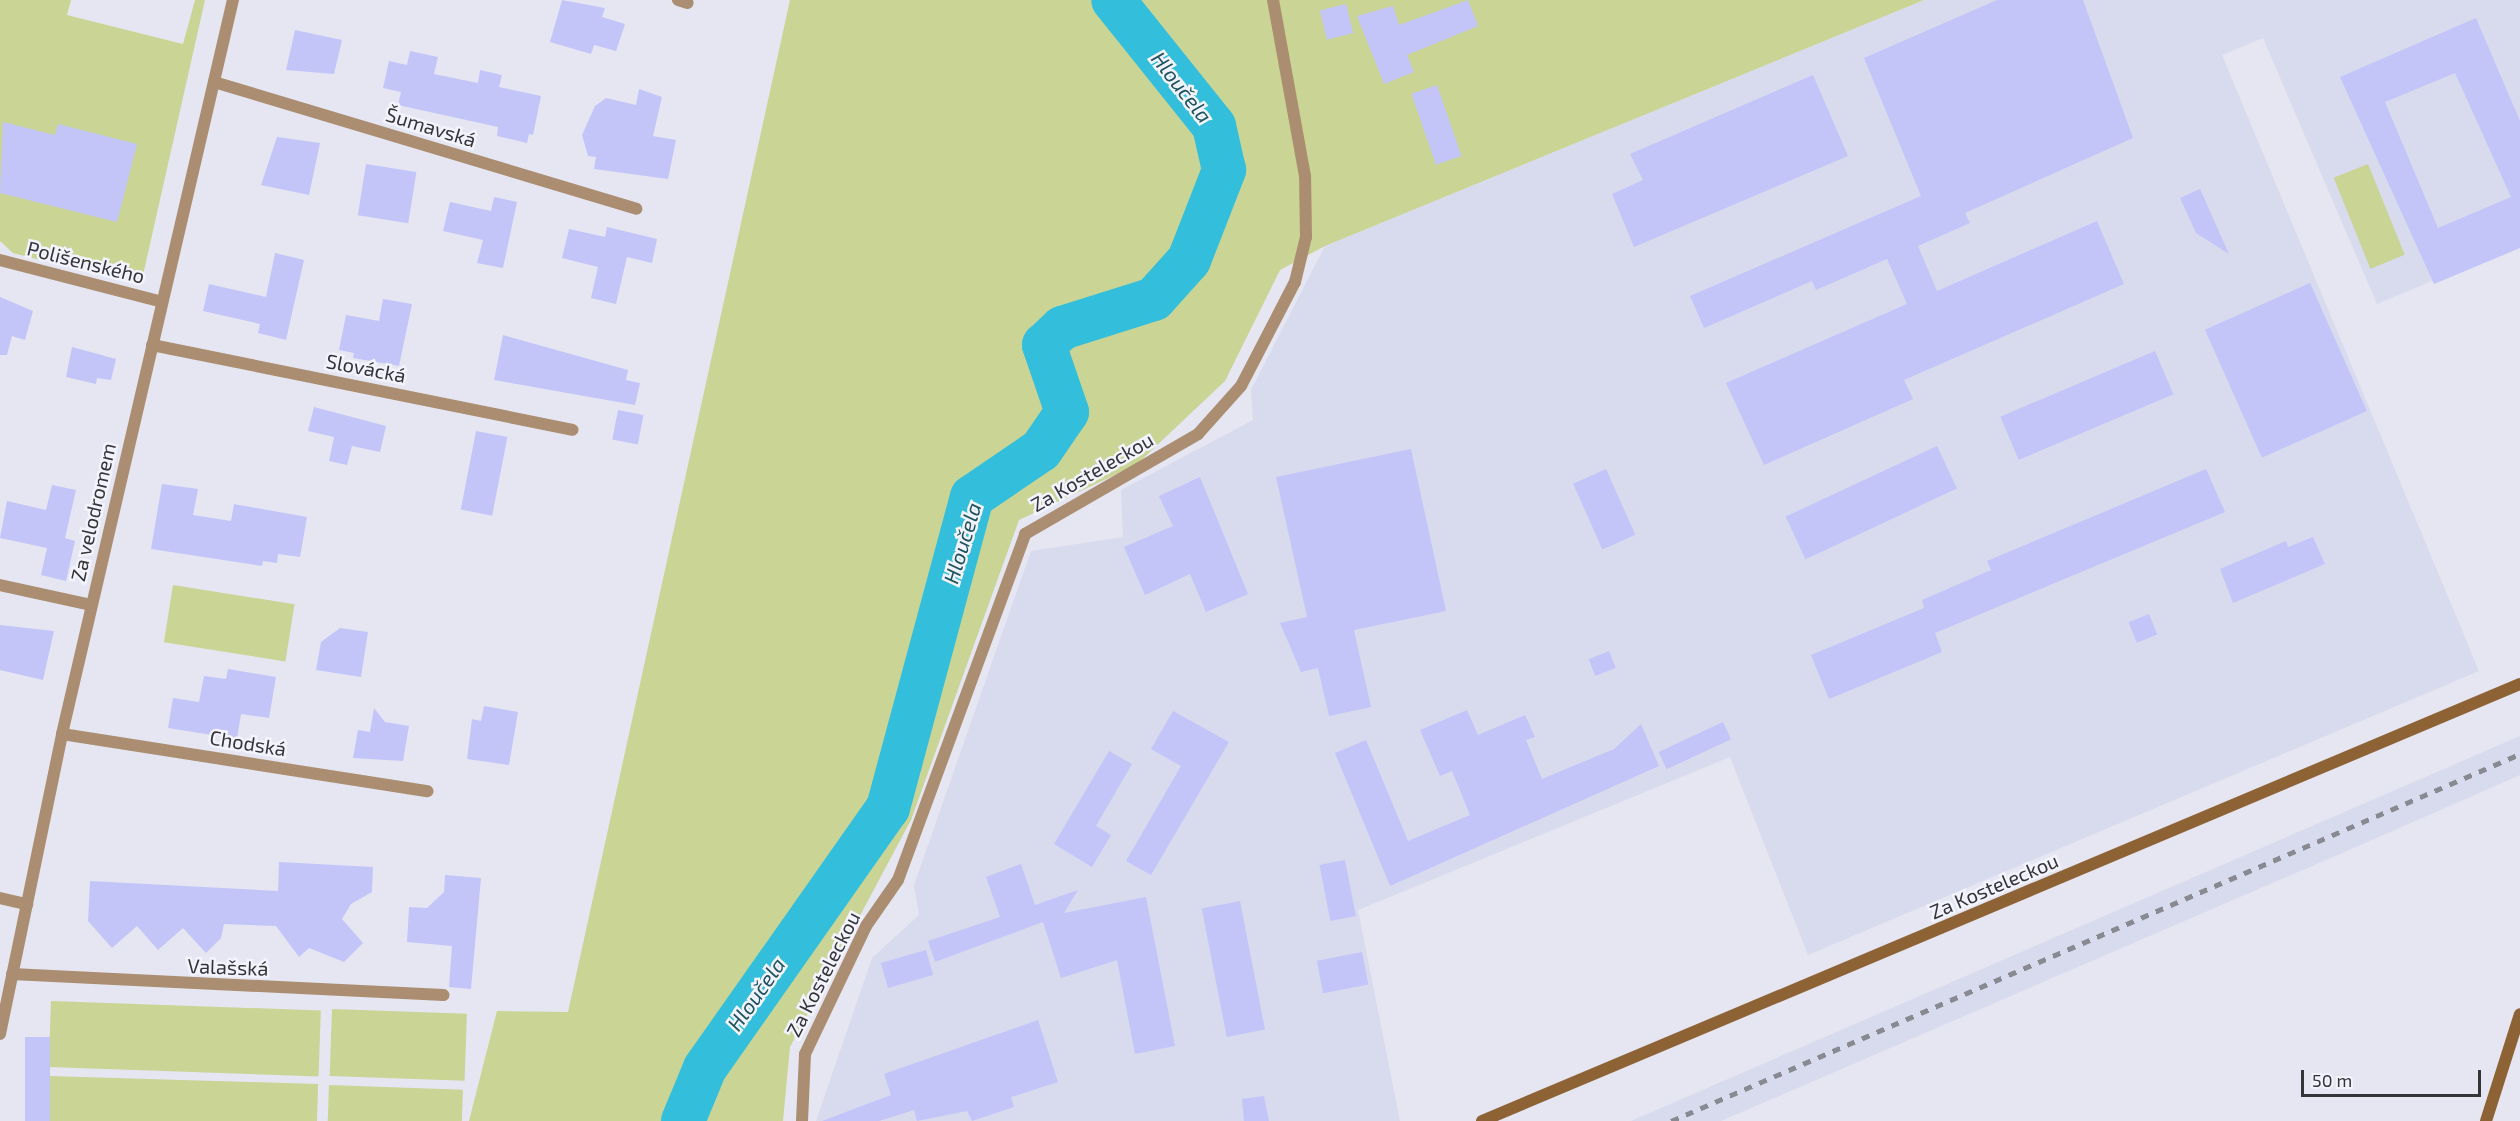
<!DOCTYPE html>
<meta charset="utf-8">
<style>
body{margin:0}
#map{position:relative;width:2520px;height:1121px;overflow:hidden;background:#e5e6f2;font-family:"Exo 2",sans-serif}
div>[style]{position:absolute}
.built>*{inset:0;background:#d8daed}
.green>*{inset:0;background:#c9d495;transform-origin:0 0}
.river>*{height:44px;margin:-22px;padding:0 22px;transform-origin:22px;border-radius:22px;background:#33bfdc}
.building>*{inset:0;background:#c3c5f9;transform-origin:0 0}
.street>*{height:12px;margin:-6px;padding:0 6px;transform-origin:6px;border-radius:6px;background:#ab8e71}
.secondary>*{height:12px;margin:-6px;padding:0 6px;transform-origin:6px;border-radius:6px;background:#8d6336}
.rail>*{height:4.5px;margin-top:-2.25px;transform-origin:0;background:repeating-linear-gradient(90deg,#888991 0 8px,transparent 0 16px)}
span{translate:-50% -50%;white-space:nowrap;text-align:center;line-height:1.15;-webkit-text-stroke:5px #f2f3fd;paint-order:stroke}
.street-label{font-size:20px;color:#343439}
.water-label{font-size:21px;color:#1c5460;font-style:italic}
.scale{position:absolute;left:2301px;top:1070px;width:180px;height:27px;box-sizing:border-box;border:3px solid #343439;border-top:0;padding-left:8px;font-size:18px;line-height:21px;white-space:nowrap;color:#343439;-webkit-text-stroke:4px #f2f3fd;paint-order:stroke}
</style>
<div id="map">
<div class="built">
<div style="clip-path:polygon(1924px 0,2520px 0,2520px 244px,2377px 304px,2263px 38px,2222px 55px,2479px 671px,1808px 955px,1730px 757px,1358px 910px,1400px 1121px,816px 1121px,872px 958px,919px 915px,914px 885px,1031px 551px,1123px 537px,1121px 490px,1253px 420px,1251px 390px,1325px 246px)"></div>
<div style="clip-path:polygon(2520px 736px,2520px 775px,2356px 847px,1721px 1121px,1631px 1121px)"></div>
</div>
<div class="green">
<div style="clip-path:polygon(0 0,71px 0,67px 15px,183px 44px,195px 0,205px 0,141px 284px,80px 269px,72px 254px,56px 250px,40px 260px,13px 253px,0 241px)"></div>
<div style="clip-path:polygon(790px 0,1924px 0,1325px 246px,1280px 270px,1225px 381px,1136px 465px,1019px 520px,911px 820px,790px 1047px,783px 1121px,469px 1121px,497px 1011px,568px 1012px)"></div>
<div style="left:2368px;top:164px;width:98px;height:37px;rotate:68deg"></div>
<div style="left:173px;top:585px;width:123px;height:58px;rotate:9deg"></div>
<div style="left:51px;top:1001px;width:270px;height:66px;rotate:2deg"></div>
<div style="left:332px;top:1009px;width:135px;height:67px;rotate:2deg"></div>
<div style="clip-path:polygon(49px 1076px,318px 1084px,317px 1121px,48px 1121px)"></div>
<div style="left:329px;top:1085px;width:134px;height:36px;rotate:2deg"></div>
</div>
<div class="river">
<div style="left:683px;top:1121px;width:57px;rotate:-67.5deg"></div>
<div style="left:705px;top:1068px;width:318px;rotate:-54.9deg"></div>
<div style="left:888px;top:808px;width:322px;rotate:-74.9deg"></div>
<div style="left:972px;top:497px;width:83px;rotate:-34.3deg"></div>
<div style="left:1041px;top:450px;width:46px;rotate:-55.6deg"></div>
<div style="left:1067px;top:412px;width:71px;rotate:-108.9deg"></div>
<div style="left:1044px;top:345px;width:25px;rotate:-43deg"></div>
<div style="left:1062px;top:328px;width:96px;rotate:-17.5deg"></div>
<div style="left:1154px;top:299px;width:52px;rotate:-48.1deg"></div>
<div style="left:1189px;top:260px;width:97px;rotate:-68.7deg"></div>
<div style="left:1224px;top:170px;width:45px;rotate:-102.8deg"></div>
<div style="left:1214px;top:126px;width:161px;rotate:-128.7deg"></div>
</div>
<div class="building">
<div style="clip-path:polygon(562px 0,605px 8px,602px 17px,625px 24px,616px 51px,594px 45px,591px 54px,550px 42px)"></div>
<div style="clip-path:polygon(1468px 0,1478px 26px,1407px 55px,1414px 72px,1384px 84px,1357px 16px,1393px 6px,1399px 25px)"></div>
<div style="clip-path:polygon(1997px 0,2083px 0,2133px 138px,1965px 213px,1970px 223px,1918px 246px,1937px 291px,2097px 221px,2124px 284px,1904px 380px,1913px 399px,1764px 465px,1726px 383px,1907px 304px,1887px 259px,1816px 290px,1812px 281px,1704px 328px,1690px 296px,1921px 196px,1864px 58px)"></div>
<div style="left:1346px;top:4px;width:30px;height:27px;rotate:76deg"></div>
<div style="clip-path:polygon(evenodd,2476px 18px,2520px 121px,2520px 248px,2434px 284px,2340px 77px,2476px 18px,2455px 73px,2511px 197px,2438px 228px,2385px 102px,2455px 73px)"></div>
<div style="clip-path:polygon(295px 30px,342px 40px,334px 74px,286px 70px)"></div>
<div style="clip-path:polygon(410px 51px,438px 57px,434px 74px,478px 83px,480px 70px,502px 75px,499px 87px,541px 96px,533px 135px,529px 134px,527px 143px,497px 136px,498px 127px,398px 105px,401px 92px,383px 88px,389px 61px,407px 65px)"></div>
<div style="clip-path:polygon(1813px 75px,1848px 156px,1634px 247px,1612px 194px,1643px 180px,1630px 154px)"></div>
<div style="left:1437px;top:85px;width:75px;height:27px;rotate:71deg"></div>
<div style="clip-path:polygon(639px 89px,662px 97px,653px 136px,676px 140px,668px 179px,594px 169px,596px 157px,588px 156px,582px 135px,595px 106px,606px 98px,636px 105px)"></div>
<div style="clip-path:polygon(3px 122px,55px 135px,58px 124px,137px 144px,117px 222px,0 193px)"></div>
<div style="clip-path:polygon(277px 137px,320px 143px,309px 195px,261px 185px)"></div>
<div style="left:366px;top:164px;width:51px;height:52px;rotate:9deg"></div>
<div style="clip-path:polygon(2200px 189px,2229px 254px,2196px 233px,2180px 198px)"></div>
<div style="clip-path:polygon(494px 197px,517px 202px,503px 268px,477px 263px,483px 240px,443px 231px,450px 202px,491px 211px)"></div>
<div style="clip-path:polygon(607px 227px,657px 239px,652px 263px,627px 257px,616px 304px,591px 298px,598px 267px,562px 258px,569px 229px,605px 237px)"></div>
<div style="clip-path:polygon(275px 253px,304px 260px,286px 340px,258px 333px,260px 324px,203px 311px,209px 284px,266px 297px)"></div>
<div style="left:2310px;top:283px;width:140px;height:115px;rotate:66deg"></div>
<div style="clip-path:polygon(0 297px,33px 311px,25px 340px,12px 336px,7px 355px,0 355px)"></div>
<div style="clip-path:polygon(383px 299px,412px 304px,399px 366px,353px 358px,354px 353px,339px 350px,346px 315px,379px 321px)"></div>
<div style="clip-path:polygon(503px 335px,628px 370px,626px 380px,640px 383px,635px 405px,494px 380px)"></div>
<div style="clip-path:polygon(72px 347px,116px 359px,111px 380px,97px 378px,96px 384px,66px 377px)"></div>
<div style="left:2155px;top:351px;width:47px;height:168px;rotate:67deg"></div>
<div style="clip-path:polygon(314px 407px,386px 426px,380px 452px,352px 446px,347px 465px,329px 461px,334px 437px,308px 431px)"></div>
<div style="left:618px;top:410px;width:26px;height:30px;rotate:11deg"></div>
<div style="left:476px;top:431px;width:32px;height:80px;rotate:11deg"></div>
<div style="left:1937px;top:446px;width:47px;height:167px;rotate:65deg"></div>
<div style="clip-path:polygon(1411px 449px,1446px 611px,1354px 630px,1371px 707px,1329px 716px,1318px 668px,1301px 672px,1280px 623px,1307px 617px,1276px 477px)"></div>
<div style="left:1606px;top:469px;width:72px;height:36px;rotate:66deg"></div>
<div style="clip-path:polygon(2206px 469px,2225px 512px,1935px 633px,1942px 652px,1829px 699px,1811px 655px,1924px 608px,1922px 600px,1991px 570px,1987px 561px)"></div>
<div style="clip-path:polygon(1200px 477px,1248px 594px,1206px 612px,1190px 574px,1145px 595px,1124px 547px,1173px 526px,1159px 496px)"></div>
<div style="clip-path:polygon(162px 484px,198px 489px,193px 515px,231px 521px,234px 504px,307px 517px,300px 557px,278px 554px,277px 563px,263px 561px,262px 566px,151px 549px)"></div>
<div style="clip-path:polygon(52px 485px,76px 490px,65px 538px,75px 541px,66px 581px,41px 575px,47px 548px,0 538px,7px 501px,46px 510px)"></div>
<div style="clip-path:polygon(2313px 537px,2325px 564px,2233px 603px,2220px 569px,2286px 541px,2288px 547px)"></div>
<div style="left:2149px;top:614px;width:22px;height:22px;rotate:68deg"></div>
<div style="clip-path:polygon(0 625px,54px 631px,43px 680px,0 670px)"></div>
<div style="clip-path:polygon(340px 628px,368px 632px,361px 677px,316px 670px,321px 642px)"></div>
<div style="left:1609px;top:651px;width:18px;height:22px;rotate:68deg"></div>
<div style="clip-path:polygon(228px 669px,276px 677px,269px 718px,241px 714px,237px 739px,168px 728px,173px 698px,199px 702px,204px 676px,226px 679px)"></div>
<div style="clip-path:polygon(484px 706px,518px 712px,509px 765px,467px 759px,472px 719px,481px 721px)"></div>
<div style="clip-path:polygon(374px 708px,385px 722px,409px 726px,403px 761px,353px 758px,358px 730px,370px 732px)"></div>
<div style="clip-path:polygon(1467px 710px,1478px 735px,1525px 715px,1535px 737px,1526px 740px,1542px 779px,1614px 749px,1641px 724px,1659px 766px,1390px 886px,1335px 753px,1366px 740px,1408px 841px,1470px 815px,1452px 771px,1440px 776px,1420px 730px)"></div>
<div style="clip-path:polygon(1173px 711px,1229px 742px,1151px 875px,1126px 861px,1181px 766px,1151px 749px)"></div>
<div style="left:1723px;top:722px;width:19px;height:71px;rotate:65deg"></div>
<div style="clip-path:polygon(1109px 751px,1132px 764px,1096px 826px,1111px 835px,1092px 867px,1054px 844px)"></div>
<div style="left:1345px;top:860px;width:57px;height:26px;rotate:79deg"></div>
<div style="clip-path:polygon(279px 862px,373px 867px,372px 892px,351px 904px,342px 919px,363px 943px,344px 962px,309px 948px,299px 957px,276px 926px,224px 924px,221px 938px,206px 953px,183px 928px,158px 950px,137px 926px,112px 948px,88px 921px,90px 881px,278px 891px)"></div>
<div style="clip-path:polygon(1021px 864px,1035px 905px,1078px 890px,1064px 913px,1146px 897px,1175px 1046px,1135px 1054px,1117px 960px,1061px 978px,1043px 922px,935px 962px,928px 941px,1000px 917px,986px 877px)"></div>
<div style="clip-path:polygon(445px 875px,481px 878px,471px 989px,449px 987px,452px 946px,407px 942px,409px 907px,427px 908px,444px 892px)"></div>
<div style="left:1240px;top:901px;width:131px;height:39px;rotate:79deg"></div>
<div style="left:926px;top:950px;width:26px;height:47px;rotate:74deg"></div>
<div style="left:1362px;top:952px;width:33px;height:46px;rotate:79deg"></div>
<div style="clip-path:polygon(1038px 1020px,1058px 1082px,1011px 1097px,1014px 1107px,972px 1121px,967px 1111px,917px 1121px,914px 1110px,879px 1121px,822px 1121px,891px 1095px,884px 1074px)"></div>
<div style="left:25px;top:1037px;width:25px;height:84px"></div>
<div style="clip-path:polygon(1264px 1096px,1269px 1121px,1244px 1121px,1242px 1099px)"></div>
</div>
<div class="street">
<div style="left:678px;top:0;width:10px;rotate:17deg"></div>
<div style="left:214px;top:82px;width:441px;rotate:16.7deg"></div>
<div style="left:0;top:260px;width:167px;rotate:14.5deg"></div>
<div style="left:152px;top:345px;width:429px;rotate:11.4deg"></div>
<div style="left:0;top:585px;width:94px;rotate:12.3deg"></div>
<div style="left:62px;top:734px;width:370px;rotate:8.9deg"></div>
<div style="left:0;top:898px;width:28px;rotate:13deg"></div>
<div style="left:12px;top:974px;width:432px;rotate:2.8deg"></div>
<div style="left:0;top:1034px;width:306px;rotate:-78.3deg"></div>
<div style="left:62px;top:734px;width:754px;rotate:-76.89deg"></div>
<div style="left:802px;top:1121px;width:67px;rotate:-87.4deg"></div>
<div style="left:805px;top:1054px;width:142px;rotate:-64.5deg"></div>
<div style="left:866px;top:926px;width:56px;rotate:-55.2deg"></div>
<div style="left:898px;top:880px;width:369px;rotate:-69.8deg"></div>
<div style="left:1025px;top:534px;width:200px;rotate:-30deg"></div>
<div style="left:1198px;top:434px;width:64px;rotate:-48.1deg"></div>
<div style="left:1241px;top:386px;width:117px;rotate:-62.6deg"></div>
<div style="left:1295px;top:282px;width:46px;rotate:-76.3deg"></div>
<div style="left:1306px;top:237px;width:61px;rotate:-90.9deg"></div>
<div style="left:1305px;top:176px;width:179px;rotate:-100.3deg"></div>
</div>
<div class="secondary">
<div style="left:1482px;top:1121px;width:1126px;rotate:-22.83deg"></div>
<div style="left:2486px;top:1121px;width:112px;rotate:-72.4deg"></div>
</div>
<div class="rail">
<div style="left:1671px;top:1121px;width:925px;rotate:-23.38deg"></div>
</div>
<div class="street-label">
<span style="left:431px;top:127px;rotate:17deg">Šumavská</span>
<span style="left:86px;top:262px;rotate:14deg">Polišenského</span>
<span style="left:366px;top:368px;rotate:11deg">Slovácká</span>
<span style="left:1092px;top:472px;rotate:-30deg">Za Kosteleckou</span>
<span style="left:93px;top:512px;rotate:-77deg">Za velodromem</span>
<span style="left:248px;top:743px;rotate:9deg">Chodská</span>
<span style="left:1994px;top:886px;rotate:-23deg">Za Kosteleckou</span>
<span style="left:228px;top:967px;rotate:2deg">Valašská</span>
<span style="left:823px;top:974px;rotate:-63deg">Za Kosteleckou</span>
</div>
<div class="water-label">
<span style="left:1182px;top:87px;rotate:52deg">Hloučela</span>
<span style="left:962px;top:543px;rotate:-73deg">Hloučela</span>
<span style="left:756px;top:994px;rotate:-55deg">Hloučela</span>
</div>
<div class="scale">50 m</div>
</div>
